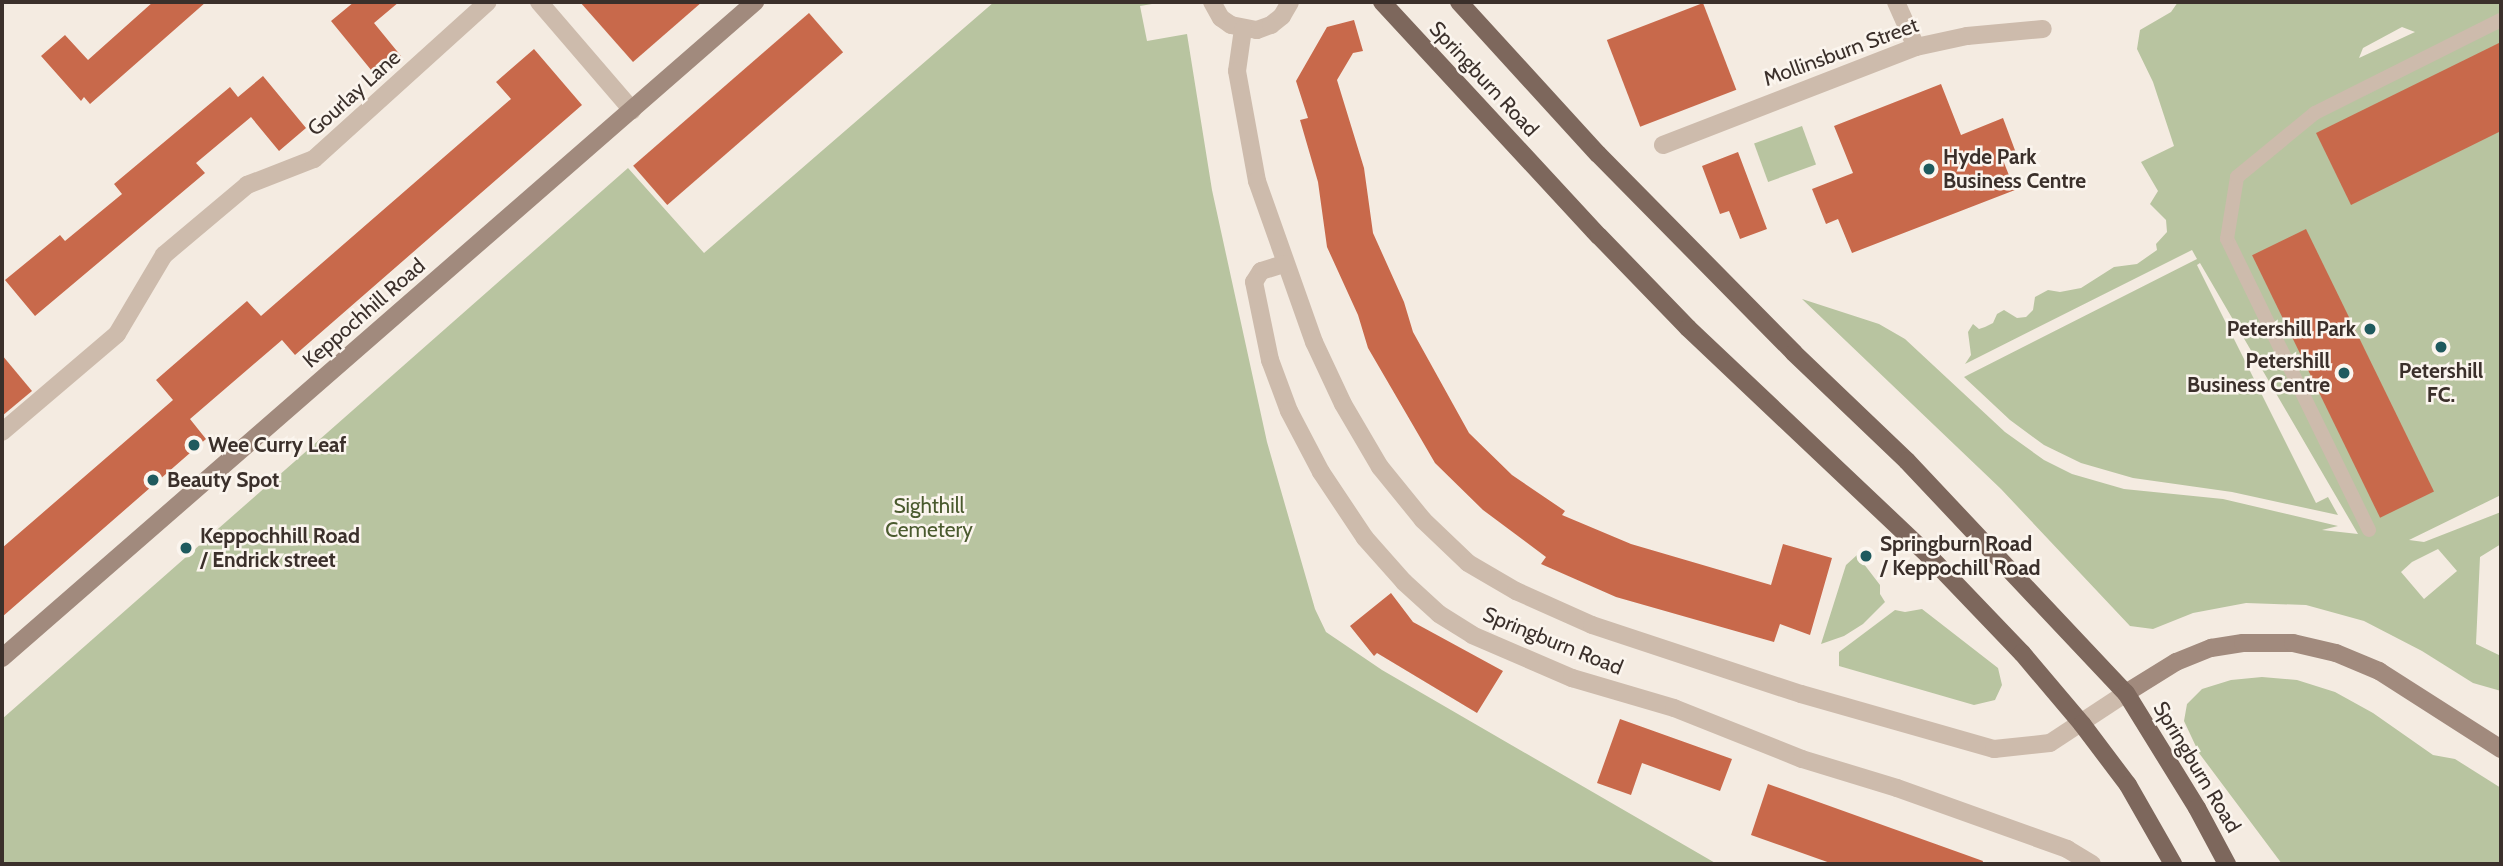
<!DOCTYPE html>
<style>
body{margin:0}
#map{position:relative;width:2503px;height:866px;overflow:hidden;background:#f4ebe1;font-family:Cabin,sans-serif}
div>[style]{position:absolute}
.green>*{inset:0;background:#b8c4a0;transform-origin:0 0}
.building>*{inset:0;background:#c8694b;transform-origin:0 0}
.lane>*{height:14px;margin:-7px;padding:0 7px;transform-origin:7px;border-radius:7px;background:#cdbbac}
.street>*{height:18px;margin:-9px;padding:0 9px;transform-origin:9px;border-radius:9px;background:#cdbbac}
.secondary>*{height:18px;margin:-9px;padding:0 9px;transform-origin:9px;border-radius:9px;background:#a18a7d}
.primary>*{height:18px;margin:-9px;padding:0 9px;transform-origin:9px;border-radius:9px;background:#7d675c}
.dots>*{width:19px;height:19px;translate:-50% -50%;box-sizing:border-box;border:4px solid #fbf5ee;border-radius:50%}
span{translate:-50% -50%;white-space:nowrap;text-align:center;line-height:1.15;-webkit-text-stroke:5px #fbf5ee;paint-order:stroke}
.street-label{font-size:21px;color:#3b302b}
.poi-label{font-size:21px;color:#3b302b;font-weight:700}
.left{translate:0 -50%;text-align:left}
.right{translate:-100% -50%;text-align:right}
.park-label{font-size:21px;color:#4a5a2e}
.frame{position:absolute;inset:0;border:4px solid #3b302b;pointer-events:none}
</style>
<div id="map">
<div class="green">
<div style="clip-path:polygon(994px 2px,1164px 2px,1140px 6px,1147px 41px,1187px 34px,1212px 190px,1267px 442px,1315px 609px,1326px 632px,1382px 670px,1717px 864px,2px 864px,2px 719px,628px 168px,704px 253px)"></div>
<div style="clip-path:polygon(evenodd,2178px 2px,2501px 2px,2501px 495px,2409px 540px,2424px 542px,2501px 512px,2501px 544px,2480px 557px,2476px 644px,2501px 656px,2501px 691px,2473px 683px,2422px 651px,2364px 621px,2306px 605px,2246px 603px,2193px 613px,2153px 629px,2130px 626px,2001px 489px,1802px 299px,1879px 324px,1905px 339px,2005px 432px,2044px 460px,2072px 474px,2124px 489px,2223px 499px,2338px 526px,2322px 530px,2358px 534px,2200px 263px,2197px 265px,2316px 503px,2328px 497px,2338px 515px,2232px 492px,2133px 478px,2081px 463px,2044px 445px,2010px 420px,1964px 377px,2197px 259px,2192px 250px,1965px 364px,1971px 355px,1968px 332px,1973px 324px,1979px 329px,1985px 327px,1993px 323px,1997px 314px,2004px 310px,2017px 318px,2026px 317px,2033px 310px,2035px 297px,2048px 290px,2060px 292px,2081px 288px,2114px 267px,2137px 264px,2157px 250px,2156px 244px,2167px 232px,2166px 220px,2150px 204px,2158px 191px,2141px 162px,2174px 146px,2153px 82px,2137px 49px,2140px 30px,2171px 12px,2178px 2px,2402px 27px,2415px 32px,2359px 58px,2363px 48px,2402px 27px,2178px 2px,2438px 549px,2457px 571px,2424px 599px,2401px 572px,2412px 562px,2438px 549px)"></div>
<div style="left:1802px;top:126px;width:41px;height:51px;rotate:70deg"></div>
<div style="clip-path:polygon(1857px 555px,1880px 585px,1880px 594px,1885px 602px,1863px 624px,1844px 636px,1821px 644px,1846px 565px)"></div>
<div style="clip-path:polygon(1922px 609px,1998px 668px,2002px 685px,1995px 700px,1974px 705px,1839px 666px,1839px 652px,1895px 610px,1905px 612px)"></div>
<div style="clip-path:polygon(2262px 677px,2297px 680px,2335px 692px,2373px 713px,2433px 755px,2455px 759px,2501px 788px,2501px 864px,2282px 864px,2199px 753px,2184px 721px,2187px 704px,2202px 689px,2231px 680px)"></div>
</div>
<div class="building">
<div style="clip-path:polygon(153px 2px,206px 2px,90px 104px,84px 97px,81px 101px,41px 56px,65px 35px,88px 60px)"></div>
<div style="clip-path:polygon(354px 2px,399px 2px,374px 23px,401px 56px,376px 76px,331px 21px)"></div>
<div style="clip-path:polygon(580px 2px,702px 2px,633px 62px)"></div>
<div style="left:1703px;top:3px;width:93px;height:103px;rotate:69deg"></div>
<div style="left:809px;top:13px;width:52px;height:233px;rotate:49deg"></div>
<div style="clip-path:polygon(1354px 20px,1363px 51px,1353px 53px,1337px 80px,1364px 168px,1373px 233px,1404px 302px,1413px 332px,1469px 433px,1512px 475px,1565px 511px,1562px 515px,1631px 544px,1771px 585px,1783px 544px,1832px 558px,1810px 635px,1780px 624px,1774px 642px,1616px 597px,1541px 564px,1546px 557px,1483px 510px,1435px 463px,1368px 348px,1358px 315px,1327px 247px,1318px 182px,1300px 120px,1308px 118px,1296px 81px,1327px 27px)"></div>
<div style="clip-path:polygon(2501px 42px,2501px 131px,2351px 205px,2316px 133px)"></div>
<div style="clip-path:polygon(534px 49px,582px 105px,295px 355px,282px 340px,190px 419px,206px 439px,2px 617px,2px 548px,173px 400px,156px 380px,247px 301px,261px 316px,511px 99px,496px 82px)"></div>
<div style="clip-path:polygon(263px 76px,306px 128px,279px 151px,251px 117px,196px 163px,205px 173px,35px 316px,5px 280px,60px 235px,65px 241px,122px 194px,114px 184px,230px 87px,238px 97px)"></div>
<div style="clip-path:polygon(1941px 84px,1961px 135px,2003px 118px,2016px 153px,2002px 158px,2015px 190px,1852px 253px,1838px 219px,1826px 224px,1812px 189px,1853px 173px,1834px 126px)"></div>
<div style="clip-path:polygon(1738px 152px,1767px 229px,1740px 239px,1729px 211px,1720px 214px,1702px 166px)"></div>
<div style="left:2306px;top:229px;width:292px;height:60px;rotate:64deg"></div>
<div style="clip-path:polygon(2px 355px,32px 391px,2px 416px)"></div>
<div style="clip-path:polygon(1391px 593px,1413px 622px,1503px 671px,1477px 713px,1377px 653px,1374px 656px,1350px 626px)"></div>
<div style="clip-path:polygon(1620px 719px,1732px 759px,1720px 791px,1642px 763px,1631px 795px,1597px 783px)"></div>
<div style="clip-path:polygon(1768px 784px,1983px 861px,1982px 864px,1833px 864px,1751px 835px)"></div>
</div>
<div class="lane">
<div style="left:2369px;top:530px;width:324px;rotate:-116deg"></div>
<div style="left:2227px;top:239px;width:63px;rotate:-80.8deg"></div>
<div style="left:2237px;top:177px;width:101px;rotate:-39.4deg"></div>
<div style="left:2315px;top:113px;width:208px;rotate:-26.6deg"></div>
</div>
<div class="street">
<div style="left:539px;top:2px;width:143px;rotate:49.3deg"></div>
<div style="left:1212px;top:2px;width:18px;rotate:61deg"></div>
<div style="left:1221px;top:18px;width:12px;rotate:35deg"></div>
<div style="left:1231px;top:25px;width:26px;rotate:11deg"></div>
<div style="left:1257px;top:30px;width:15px;rotate:-20deg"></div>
<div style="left:1271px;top:25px;width:14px;rotate:-39deg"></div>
<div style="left:1282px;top:16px;width:16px;rotate:-60deg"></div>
<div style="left:1896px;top:2px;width:49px;rotate:66deg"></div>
<div style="left:1243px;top:29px;width:42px;rotate:98.1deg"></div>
<div style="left:1237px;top:71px;width:112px;rotate:79.7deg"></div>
<div style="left:1257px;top:181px;width:171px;rotate:70.5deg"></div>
<div style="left:1314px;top:342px;width:68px;rotate:64.9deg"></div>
<div style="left:1343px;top:404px;width:73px;rotate:59.6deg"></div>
<div style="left:1380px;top:467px;width:68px;rotate:50.9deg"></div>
<div style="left:1423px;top:520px;width:62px;rotate:43.7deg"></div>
<div style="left:1468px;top:563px;width:56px;rotate:30.3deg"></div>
<div style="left:1516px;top:591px;width:83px;rotate:24.1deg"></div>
<div style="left:1592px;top:625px;width:220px;rotate:18.3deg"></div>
<div style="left:1801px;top:694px;width:201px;rotate:15.9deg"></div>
<div style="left:1994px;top:749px;width:56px;rotate:-6.1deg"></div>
<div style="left:2050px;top:743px;width:91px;rotate:-33.3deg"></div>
<div style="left:1663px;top:145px;width:271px;rotate:-21.2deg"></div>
<div style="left:1916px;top:47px;width:52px;rotate:-12.2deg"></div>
<div style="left:1967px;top:36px;width:76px;rotate:-5.3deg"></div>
<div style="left:1284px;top:264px;width:24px;rotate:163deg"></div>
<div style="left:1261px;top:271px;width:13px;rotate:122deg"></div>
<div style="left:1254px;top:282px;width:80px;rotate:78.4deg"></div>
<div style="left:1270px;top:360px;width:54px;rotate:69.6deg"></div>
<div style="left:1289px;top:411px;width:69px;rotate:62.3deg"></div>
<div style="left:1321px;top:472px;width:79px;rotate:56.3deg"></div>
<div style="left:1365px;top:538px;width:59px;rotate:48.4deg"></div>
<div style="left:1404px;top:582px;width:47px;rotate:42.4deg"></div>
<div style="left:1439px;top:614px;width:39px;rotate:32deg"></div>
<div style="left:1472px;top:635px;width:109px;rotate:23.3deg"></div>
<div style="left:1572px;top:678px;width:106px;rotate:16.4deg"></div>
<div style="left:1674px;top:708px;width:138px;rotate:21.7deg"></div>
<div style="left:1802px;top:759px;width:99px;rotate:17deg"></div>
<div style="left:1897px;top:788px;width:181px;rotate:19.7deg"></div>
<div style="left:2067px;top:849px;width:29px;rotate:31deg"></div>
<div style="left:2px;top:432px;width:151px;rotate:-40.4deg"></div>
<div style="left:117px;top:334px;width:92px;rotate:-59.3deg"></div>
<div style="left:164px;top:255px;width:109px;rotate:-40.1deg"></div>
<div style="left:247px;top:185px;width:72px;rotate:-21.2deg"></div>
<div style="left:314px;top:159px;width:234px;rotate:-42.1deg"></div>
</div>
<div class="secondary">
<div style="left:2px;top:658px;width:999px;rotate:-41.06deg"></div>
<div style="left:2126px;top:693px;width:59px;rotate:-31.8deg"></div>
<div style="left:2176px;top:662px;width:38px;rotate:-22deg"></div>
<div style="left:2211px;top:648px;width:32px;rotate:-9deg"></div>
<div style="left:2243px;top:643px;width:50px"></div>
<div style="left:2293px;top:643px;width:44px;rotate:13.1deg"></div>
<div style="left:2336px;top:653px;width:47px;rotate:22.7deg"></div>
<div style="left:2379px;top:671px;width:145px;rotate:32.6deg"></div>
</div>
<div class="primary">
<div style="left:1382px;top:2px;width:319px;rotate:47.2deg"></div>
<div style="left:1599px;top:236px;width:128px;rotate:45.9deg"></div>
<div style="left:1688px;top:328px;width:330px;rotate:43.4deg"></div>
<div style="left:1928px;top:555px;width:136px;rotate:46.2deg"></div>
<div style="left:2022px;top:653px;width:93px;rotate:49.8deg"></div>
<div style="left:2082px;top:724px;width:76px;rotate:53deg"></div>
<div style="left:2128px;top:785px;width:91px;rotate:60.3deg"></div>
<div style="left:1459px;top:2px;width:206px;rotate:47.6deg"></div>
<div style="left:1598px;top:154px;width:279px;rotate:45.4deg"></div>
<div style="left:1794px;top:353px;width:156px;rotate:43.7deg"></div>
<div style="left:1907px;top:461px;width:319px;rotate:46.7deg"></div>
<div style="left:2126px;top:693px;width:135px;rotate:58.3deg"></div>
<div style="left:2197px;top:808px;width:64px;rotate:61.8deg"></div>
</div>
<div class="dots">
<div style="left:1929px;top:169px;background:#1f5a5e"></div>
<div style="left:2370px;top:329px;background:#1f5a5e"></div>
<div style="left:2441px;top:347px;background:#1f5a5e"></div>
<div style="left:2344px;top:373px;background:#1f5a5e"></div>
<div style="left:194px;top:445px;background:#1f5a5e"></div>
<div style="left:153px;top:480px;background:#1f5a5e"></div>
<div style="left:186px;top:548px;background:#1f5a5e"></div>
<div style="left:1866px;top:556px;background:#1f5a5e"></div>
</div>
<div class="street-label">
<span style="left:1841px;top:52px;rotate:-20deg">Mollinsburn Street</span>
<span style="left:1484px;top:79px;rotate:47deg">Springburn Road</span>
<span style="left:354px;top:93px;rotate:-42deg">Gourlay Lane</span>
<span style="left:364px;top:313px;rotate:-41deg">Keppochhill Road</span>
<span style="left:1553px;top:641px;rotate:22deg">Springburn Road</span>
<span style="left:2197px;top:767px;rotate:59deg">Springburn Road</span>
</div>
<div class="poi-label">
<span class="left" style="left:1943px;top:169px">Hyde Park<br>Business Centre</span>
<span class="right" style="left:2356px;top:329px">Petershill Park</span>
<span class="right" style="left:2330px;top:373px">Petershill<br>Business Centre</span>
<span style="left:2441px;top:383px">Petershill<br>FC.</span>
<span class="left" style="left:208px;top:445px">Wee Curry Leaf</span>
<span class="left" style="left:167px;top:480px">Beauty Spot</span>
<span class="left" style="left:200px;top:548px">Keppochhill Road<br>/ Endrick street</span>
<span class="left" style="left:1880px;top:556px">Springburn Road<br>/ Keppochill Road</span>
</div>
<div class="park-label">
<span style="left:929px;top:518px">Sighthill<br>Cemetery</span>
</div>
<div class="frame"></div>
</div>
